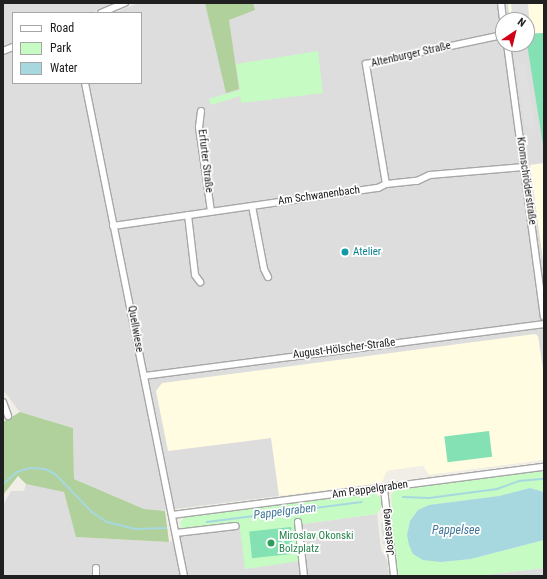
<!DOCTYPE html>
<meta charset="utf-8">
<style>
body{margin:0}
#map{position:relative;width:547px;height:579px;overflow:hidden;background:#f1ede7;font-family:"Roboto Condensed",sans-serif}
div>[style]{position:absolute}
.residential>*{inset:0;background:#dedddd}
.education>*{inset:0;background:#fffce2}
.forest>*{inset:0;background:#b0d19b}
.park>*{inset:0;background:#c6fbc4}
.pitch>*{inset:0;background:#84e1b3;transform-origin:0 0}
.parking>*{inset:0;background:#e0e0e0;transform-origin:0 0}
.water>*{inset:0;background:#a7d8df}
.stream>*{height:2px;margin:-1px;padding:0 1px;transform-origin:1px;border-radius:1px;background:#a7d8df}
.roads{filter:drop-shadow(1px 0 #a7a7a7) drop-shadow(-1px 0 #a7a7a7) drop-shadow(0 1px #a7a7a7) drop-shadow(0 -1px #a7a7a7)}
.minor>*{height:6px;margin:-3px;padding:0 3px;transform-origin:3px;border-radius:3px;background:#fff}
.dots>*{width:11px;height:11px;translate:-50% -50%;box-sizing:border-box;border:2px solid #fff;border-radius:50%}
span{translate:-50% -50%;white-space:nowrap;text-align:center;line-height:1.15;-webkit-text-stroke:3.5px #fff;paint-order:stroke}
.street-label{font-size:11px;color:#202020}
.culture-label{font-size:11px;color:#0d838f}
.left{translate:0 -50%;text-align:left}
.leisure-label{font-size:11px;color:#27864d}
.water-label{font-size:12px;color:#41779b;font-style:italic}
.frame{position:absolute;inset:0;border:4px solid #202020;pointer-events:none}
.legend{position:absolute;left:12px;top:12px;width:130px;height:72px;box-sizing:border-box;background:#fff;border:1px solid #a6a6a6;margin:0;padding:5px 7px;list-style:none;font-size:12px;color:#202020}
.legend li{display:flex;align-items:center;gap:8px;height:20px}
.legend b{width:20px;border:1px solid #a6a6a6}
.north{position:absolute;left:495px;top:12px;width:40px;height:40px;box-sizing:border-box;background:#fff;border:1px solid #a6a6a6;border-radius:50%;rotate:35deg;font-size:11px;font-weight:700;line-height:16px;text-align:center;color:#202020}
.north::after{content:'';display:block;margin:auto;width:14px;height:18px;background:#d10016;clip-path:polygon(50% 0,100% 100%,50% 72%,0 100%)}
</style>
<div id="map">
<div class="residential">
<div style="clip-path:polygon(3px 3px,114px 3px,91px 13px,13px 13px,13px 42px,3px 46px)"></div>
<div style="clip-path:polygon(evenodd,139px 3px,544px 3px,544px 460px,429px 475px,423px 466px,387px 471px,382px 483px,158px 511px,144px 509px,74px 479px,73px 428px,20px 412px,3px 390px,3px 56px,13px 52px,13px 83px,141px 83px,141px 13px,113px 13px,139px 3px,503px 20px,527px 20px,527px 44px,503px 44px,503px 20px)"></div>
<div style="clip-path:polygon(26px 484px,64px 491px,77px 537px,169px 542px,184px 535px,240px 528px,246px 569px,295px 525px,377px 514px,381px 550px,387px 560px,389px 576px,3px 576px,3px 505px,11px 491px,24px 491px)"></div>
<div style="clip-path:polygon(544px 568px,544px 576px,478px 576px,491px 574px)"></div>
</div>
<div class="education">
<div style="clip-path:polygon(508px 3px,544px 3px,544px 33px,527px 34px,527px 20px,510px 20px)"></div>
<div style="clip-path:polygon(544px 163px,544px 268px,530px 165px)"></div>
<div style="clip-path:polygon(535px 334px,538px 336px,544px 375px,544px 460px,429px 475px,423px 466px,387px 471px,382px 483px,279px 496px,271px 438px,168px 451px,156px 391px,162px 383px)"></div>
</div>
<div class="forest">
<div style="clip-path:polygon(205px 3px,253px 3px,255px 10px,229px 20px,239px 89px,226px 93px)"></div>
<div style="clip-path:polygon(20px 412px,73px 428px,74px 479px,144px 509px,165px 511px,169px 542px,76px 537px,64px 492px,26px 484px,18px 476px,3px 495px,3px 422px)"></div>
</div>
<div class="park">
<div style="clip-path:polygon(318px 51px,323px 93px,241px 103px,240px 96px,211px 105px,209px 99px,240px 90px,236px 64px)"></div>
<div style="clip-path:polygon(544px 470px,544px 492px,530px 488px,499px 496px,429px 505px,418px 510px,410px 521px,407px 535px,441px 562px,471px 559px,544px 540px,544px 568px,478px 576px,399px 576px,390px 515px,393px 514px,391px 495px,396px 489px)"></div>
<div style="clip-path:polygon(374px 493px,381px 498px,382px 505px,377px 514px,295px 525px,299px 561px,245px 569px,240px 528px,235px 524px,182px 530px,180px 523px,185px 516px)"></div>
</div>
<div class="pitch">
<div style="clip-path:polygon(544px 33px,544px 151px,527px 44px,527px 34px)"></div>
<div style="left:489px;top:431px;width:26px;height:45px;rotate:83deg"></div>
<div style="left:291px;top:527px;width:27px;height:42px;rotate:84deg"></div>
</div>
<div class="parking">
<div style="clip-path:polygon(511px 3px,528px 3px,530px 31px,527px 32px,527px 20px,512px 20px)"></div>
<div style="clip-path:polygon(516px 61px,526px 66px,535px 131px,525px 125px)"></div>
<div style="left:386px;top:522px;width:22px;height:5px;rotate:85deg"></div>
</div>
<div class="water">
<div style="clip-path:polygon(530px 488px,544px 492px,544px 540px,471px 559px,441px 562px,423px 560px,413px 554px,409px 545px,407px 535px,410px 521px,418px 510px,429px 505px,499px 496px)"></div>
</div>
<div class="stream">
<div style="left:3px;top:484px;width:18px;rotate:-41deg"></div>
<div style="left:17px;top:472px;width:14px;rotate:-17deg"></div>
<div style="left:30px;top:468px;width:15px;rotate:4deg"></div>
<div style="left:45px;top:469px;width:11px;rotate:27deg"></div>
<div style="left:55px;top:474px;width:54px;rotate:45.7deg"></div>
<div style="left:93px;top:513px;width:17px;rotate:33deg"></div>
<div style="left:107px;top:522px;width:29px;rotate:14deg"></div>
<div style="left:135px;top:529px;width:31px;rotate:-2deg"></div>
<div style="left:403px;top:497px;width:26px;rotate:2deg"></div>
<div style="left:429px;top:498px;width:69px;rotate:-7.5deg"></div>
<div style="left:497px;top:489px;width:23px;rotate:-20deg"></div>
<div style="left:519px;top:481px;width:25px;rotate:-5deg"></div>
<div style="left:207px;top:522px;width:156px;rotate:-7.4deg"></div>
</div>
<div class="roads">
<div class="minor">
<div style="left:501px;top:3px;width:17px;rotate:83deg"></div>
<div style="left:101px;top:13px;width:26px;rotate:-23deg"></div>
<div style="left:507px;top:44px;width:275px;rotate:82.3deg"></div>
<div style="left:3px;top:51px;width:11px;rotate:-22deg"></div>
<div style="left:85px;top:83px;width:503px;rotate:78.65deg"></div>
<div style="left:201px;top:111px;width:16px;rotate:97deg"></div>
<div style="left:199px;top:127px;width:85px;rotate:81.9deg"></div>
<div style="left:386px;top:184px;width:122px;rotate:-99.5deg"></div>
<div style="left:366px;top:64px;width:140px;rotate:-12deg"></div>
<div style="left:252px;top:206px;width:64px;rotate:79.2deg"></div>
<div style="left:264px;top:269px;width:9px;rotate:63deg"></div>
<div style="left:188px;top:215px;width:60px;rotate:83.3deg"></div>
<div style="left:195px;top:275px;width:9px;rotate:54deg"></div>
<div style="left:113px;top:226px;width:268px;rotate:-8.2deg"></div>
<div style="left:378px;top:188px;width:9px;rotate:-27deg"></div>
<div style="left:386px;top:184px;width:31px;rotate:-6deg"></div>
<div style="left:417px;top:181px;width:14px;rotate:-25deg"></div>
<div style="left:430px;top:175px;width:94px;rotate:-4.9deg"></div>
<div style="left:144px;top:376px;width:403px;rotate:-7.4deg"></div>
<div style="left:3px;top:402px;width:15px;rotate:70deg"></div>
<div style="left:384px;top:489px;width:88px;rotate:83.4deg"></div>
<div style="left:172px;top:515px;width:375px;rotate:-7.4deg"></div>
<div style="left:298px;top:522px;width:54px;rotate:83.7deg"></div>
<div style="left:176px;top:533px;width:60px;rotate:-6.7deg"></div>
<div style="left:96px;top:576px;width:8px;rotate:-90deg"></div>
</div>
</div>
<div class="dots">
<div style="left:345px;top:252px;background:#0f9aa8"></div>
<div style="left:271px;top:543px;background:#2e9e5b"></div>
</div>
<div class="street-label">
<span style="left:411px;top:55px;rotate:-13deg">Altenburger Straße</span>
<span style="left:205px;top:161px;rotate:83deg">Erfurter Straße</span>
<span style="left:526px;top:181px;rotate:82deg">Kromschröderstraße</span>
<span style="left:319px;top:196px;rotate:-8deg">Am Schwanenbach</span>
<span style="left:135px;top:329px;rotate:80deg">Quellwiese</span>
<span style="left:344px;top:349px;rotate:-7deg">August-Hölscher-Straße</span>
<span style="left:370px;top:490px;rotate:-8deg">Am Pappelgraben</span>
<span style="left:389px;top:532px;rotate:-96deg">Jostesweg</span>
</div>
<div class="culture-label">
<span class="left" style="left:353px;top:252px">Atelier</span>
</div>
<div class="leisure-label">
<span class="left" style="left:279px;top:543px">Miroslav Okonski<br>Bolzplatz</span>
</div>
<div class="water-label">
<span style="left:285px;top:512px;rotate:-7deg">Pappelgraben</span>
<span style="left:456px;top:531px">Pappelsee</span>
</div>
<div class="frame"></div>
<ul class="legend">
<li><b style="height:5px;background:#fff"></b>Road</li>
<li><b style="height:11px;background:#c6fbc4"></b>Park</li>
<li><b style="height:11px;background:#a7d8df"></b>Water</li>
</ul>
<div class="north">N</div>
</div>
